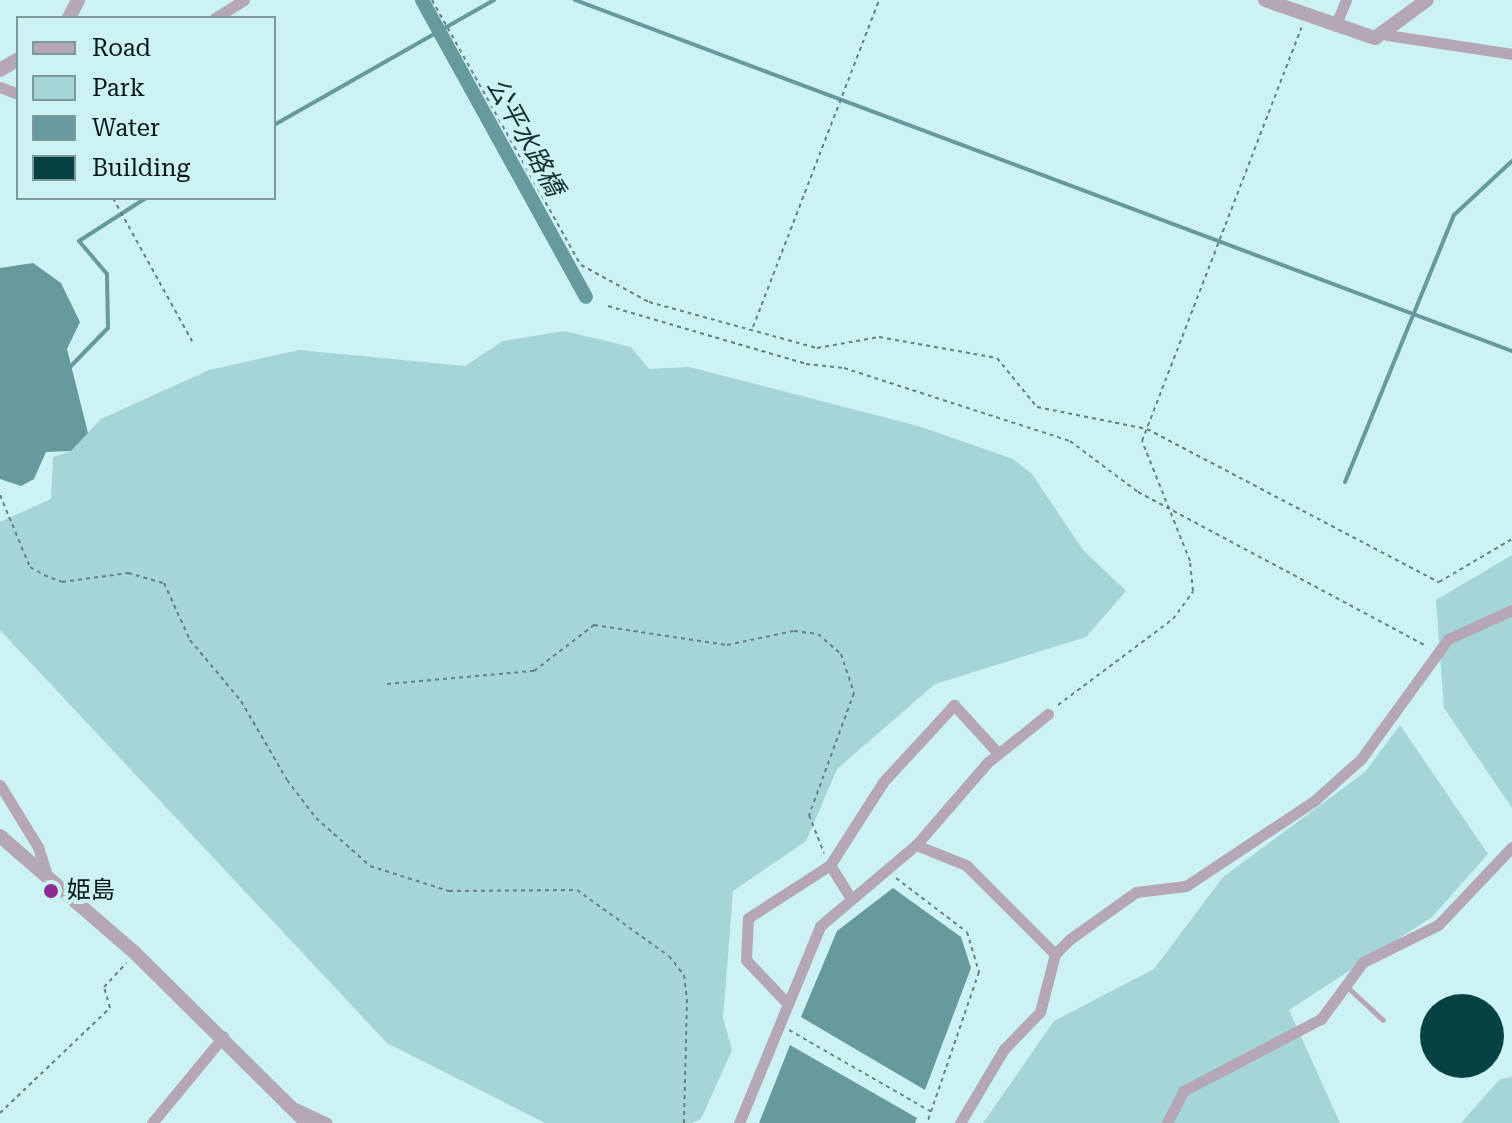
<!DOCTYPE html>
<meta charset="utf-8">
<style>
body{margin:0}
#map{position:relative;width:1512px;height:1123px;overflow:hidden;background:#ccf2f4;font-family:"Roboto Serif","Noto Sans JP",serif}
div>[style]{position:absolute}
.green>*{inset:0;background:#a5d5d7}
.water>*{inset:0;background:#669a9d}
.stream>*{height:4px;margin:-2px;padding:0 2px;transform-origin:2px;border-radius:2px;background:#669a9d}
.canal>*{height:14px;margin:-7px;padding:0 7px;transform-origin:7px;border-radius:7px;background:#669a9d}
.building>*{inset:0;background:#064244}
.round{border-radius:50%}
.path>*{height:2px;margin-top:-1px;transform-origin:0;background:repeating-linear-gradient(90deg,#667f81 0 4px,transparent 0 8px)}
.service>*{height:5px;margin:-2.5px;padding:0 2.5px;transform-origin:2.5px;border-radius:2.5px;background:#b5a7b5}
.minor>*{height:11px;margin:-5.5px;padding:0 5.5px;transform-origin:5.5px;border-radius:5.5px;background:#b5a7b5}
.tertiary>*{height:14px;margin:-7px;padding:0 7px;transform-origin:7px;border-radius:7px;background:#b5a7b5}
.dots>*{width:22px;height:22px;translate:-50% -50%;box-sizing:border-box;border:4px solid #ccf2f4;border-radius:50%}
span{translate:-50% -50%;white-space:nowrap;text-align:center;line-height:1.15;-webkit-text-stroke:8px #ccf2f4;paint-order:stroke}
.poi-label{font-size:24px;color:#071516}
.left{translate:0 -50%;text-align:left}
.water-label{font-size:26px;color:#122f30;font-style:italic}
.legend{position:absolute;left:16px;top:16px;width:260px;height:184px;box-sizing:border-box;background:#ccf2f4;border:2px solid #7d9a9b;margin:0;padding:10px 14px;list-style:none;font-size:24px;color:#071516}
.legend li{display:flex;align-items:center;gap:16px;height:40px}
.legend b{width:40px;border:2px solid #7d9a9b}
</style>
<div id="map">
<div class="green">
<div style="clip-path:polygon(564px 331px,631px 347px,649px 369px,689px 367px,918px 426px,1013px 459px,1032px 474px,1083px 550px,1126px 591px,1086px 637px,935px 684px,837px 769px,806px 841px,733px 891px,723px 1018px,732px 1050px,701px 1119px,692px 1123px,545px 1123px,387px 1043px,0 630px,0 522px,51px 499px,53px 457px,71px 451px,101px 419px,209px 370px,299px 350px,465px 366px,503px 341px)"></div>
<div style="clip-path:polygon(1512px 555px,1512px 808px,1444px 708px,1436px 600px)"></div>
<div style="clip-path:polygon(1400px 725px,1488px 854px,1432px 917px,1289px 1010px,1340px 1123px,983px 1123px,1054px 1021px,1154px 969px,1223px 877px,1365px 772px)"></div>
<div style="clip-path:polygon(1512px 1077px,1512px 1123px,1461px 1123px,1500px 1079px)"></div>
</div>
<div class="water">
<div style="clip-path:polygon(33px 263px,61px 283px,80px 322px,67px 349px,88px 433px,71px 451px,46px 452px,34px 479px,21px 486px,0 479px,0 268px)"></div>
<div style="clip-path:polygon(893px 888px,961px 937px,971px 968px,925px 1090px,801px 1017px,837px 931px)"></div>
<div style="clip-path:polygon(790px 1045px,917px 1118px,915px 1123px,759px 1123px)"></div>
</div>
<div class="stream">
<div style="left:575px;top:0;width:1001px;rotate:20.54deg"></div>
<div style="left:274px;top:125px;width:253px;rotate:-29.6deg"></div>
<div style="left:71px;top:366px;width:53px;rotate:-45.8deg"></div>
<div style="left:108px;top:328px;width:54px;rotate:-91.1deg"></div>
<div style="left:107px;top:274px;width:43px;rotate:-130.3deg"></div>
<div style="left:79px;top:241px;width:80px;rotate:-32.7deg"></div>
<div style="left:1345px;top:482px;width:288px;rotate:-67.8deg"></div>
<div style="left:1454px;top:215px;width:79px;rotate:-43deg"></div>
</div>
<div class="canal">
<div style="left:422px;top:0;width:339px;rotate:61.1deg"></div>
</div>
<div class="building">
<div class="round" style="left:1420px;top:994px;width:84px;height:84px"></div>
</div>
<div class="path">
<div style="left:432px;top:0;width:304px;rotate:60.7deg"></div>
<div style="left:581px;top:265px;width:77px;rotate:28.6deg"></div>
<div style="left:649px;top:302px;width:174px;rotate:15.3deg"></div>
<div style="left:817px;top:348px;width:63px;rotate:-10.1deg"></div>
<div style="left:879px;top:337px;width:120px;rotate:10.1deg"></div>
<div style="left:997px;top:358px;width:63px;rotate:50.8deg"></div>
<div style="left:1037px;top:407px;width:112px;rotate:11.3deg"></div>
<div style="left:1147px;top:429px;width:330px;rotate:27.7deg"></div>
<div style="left:1439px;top:582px;width:85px;rotate:-30.5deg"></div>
<div style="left:113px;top:198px;width:166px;rotate:61.1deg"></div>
<div style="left:608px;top:306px;width:206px;rotate:16.3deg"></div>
<div style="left:806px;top:364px;width:38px;rotate:6deg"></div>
<div style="left:844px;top:368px;width:237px;rotate:17.9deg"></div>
<div style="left:1070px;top:441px;width:85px;rotate:36.9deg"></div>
<div style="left:1138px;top:492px;width:327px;rotate:28.1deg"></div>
<div style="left:753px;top:327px;width:350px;rotate:-68.9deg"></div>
<div style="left:0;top:495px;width:78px;rotate:67.4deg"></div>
<div style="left:30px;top:567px;width:16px;rotate:30deg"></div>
<div style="left:44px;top:575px;width:19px;rotate:21deg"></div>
<div style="left:62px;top:582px;width:67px;rotate:-7.8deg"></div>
<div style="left:128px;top:573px;width:37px;rotate:16deg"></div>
<div style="left:164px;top:583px;width:63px;rotate:65.5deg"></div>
<div style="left:190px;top:640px;width:80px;rotate:50.1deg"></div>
<div style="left:241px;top:701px;width:91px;rotate:59.8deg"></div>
<div style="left:287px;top:780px;width:48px;rotate:52.7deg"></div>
<div style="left:316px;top:818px;width:72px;rotate:41.6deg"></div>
<div style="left:370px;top:866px;width:83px;rotate:17.6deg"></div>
<div style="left:449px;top:891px;width:128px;rotate:-0.4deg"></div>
<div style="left:577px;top:890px;width:113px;rotate:35.7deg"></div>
<div style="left:669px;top:956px;width:24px;rotate:52deg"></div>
<div style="left:684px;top:975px;width:24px;rotate:83deg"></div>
<div style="left:687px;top:999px;width:124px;rotate:91.4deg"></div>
<div style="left:387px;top:684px;width:148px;rotate:-5.1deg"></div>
<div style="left:534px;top:671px;width:76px;rotate:-37.5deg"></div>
<div style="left:594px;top:625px;width:134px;rotate:8.6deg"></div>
<div style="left:727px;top:645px;width:68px;rotate:-11.8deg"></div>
<div style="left:794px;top:631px;width:24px;rotate:7deg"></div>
<div style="left:818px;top:634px;width:30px;rotate:41deg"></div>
<div style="left:841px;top:654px;width:41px;rotate:71.6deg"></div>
<div style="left:854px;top:693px;width:130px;rotate:110.2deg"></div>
<div style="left:809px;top:815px;width:41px;rotate:68.5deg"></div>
<div style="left:1058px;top:705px;width:144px;rotate:-36.8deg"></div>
<div style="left:1173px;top:619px;width:34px;rotate:-54deg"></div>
<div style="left:1193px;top:591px;width:30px;rotate:-96deg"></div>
<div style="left:1190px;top:561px;width:129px;rotate:-111.8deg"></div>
<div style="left:1142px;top:441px;width:443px;rotate:-68.9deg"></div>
<div style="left:896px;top:878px;width:89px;rotate:37.3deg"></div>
<div style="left:967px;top:932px;width:42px;rotate:73.3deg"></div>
<div style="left:979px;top:972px;width:160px;rotate:109deg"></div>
<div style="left:789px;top:1030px;width:163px;rotate:29.9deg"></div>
<div style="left:0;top:1113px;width:152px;rotate:-43.7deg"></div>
<div style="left:110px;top:1008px;width:22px;rotate:-106deg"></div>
<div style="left:104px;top:987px;width:33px;rotate:-47deg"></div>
</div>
<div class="service">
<div style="left:1346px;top:986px;width:50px;rotate:42.6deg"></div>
</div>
<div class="minor">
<div style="left:215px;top:18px;width:34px;rotate:-32deg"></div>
<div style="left:1335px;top:26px;width:28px;rotate:-67deg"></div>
<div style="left:1387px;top:35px;width:126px;rotate:8.6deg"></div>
<div style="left:0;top:87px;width:19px;rotate:21deg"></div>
<div style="left:0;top:785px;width:73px;rotate:58.5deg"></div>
<div style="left:38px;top:847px;width:29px;rotate:72deg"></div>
<div style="left:916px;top:845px;width:54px;rotate:21.8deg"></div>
<div style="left:966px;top:865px;width:126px;rotate:45deg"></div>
<div style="left:830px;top:865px;width:40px;rotate:58deg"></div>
<div style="left:787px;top:1003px;width:59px;rotate:-133.6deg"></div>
<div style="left:746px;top:960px;width:42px;rotate:-87.3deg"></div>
<div style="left:748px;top:918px;width:98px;rotate:-32.9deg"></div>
<div style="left:830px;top:865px;width:98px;rotate:-57.4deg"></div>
<div style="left:883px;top:782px;width:105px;rotate:-47.3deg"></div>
<div style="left:954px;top:705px;width:65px;rotate:47.5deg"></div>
<div style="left:295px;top:1108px;width:35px;rotate:25deg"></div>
<div style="left:152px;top:1123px;width:112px;rotate:-50.5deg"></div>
<div style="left:739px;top:1123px;width:213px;rotate:-67.6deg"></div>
<div style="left:820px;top:926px;width:126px;rotate:-40.2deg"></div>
<div style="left:916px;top:845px;width:110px;rotate:-49.1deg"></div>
<div style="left:988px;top:762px;width:77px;rotate:-38.7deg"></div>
<div style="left:960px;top:1123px;width:86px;rotate:-59.3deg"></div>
<div style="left:1004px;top:1049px;width:52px;rotate:-45.8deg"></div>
<div style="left:1040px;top:1012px;width:60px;rotate:-75.5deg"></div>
<div style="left:1055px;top:954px;width:21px;rotate:-45deg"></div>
<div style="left:1070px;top:939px;width:81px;rotate:-35.5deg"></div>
<div style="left:1136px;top:892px;width:50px;rotate:-6.8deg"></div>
<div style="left:1186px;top:886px;width:154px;rotate:-33.6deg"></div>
<div style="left:1314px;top:801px;width:63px;rotate:-41.8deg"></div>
<div style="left:1361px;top:759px;width:148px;rotate:-54.1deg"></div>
<div style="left:1448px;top:639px;width:70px;rotate:-24.4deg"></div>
<div style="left:1167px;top:1123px;width:36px;rotate:-63deg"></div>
<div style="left:1183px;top:1091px;width:156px;rotate:-27.6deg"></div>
<div style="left:1321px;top:1019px;width:71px;rotate:-53.6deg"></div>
<div style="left:1363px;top:962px;width:84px;rotate:-26.3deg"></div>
<div style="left:1438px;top:925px;width:108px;rotate:-46.5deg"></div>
</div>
<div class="tertiary">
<div style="left:1265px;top:0;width:116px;rotate:19.1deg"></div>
<div style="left:1375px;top:38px;width:64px;rotate:-36.2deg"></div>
<div style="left:69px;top:18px;width:20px;rotate:-63deg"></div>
<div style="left:0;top:70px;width:21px;rotate:-31deg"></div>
<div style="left:0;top:836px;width:179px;rotate:40.9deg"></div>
<div style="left:135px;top:953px;width:242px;rotate:44.7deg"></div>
</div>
<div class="dots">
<div style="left:51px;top:891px;background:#8e2b92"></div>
</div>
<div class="poi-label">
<span class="left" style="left:67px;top:891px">姫島</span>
</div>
<div class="water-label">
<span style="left:525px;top:137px;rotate:61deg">公平水路橋</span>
</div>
<ul class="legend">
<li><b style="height:10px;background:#b5a7b5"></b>Road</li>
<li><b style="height:22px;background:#a5d5d7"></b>Park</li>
<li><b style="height:22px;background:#669a9d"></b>Water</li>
<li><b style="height:22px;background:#064244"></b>Building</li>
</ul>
</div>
